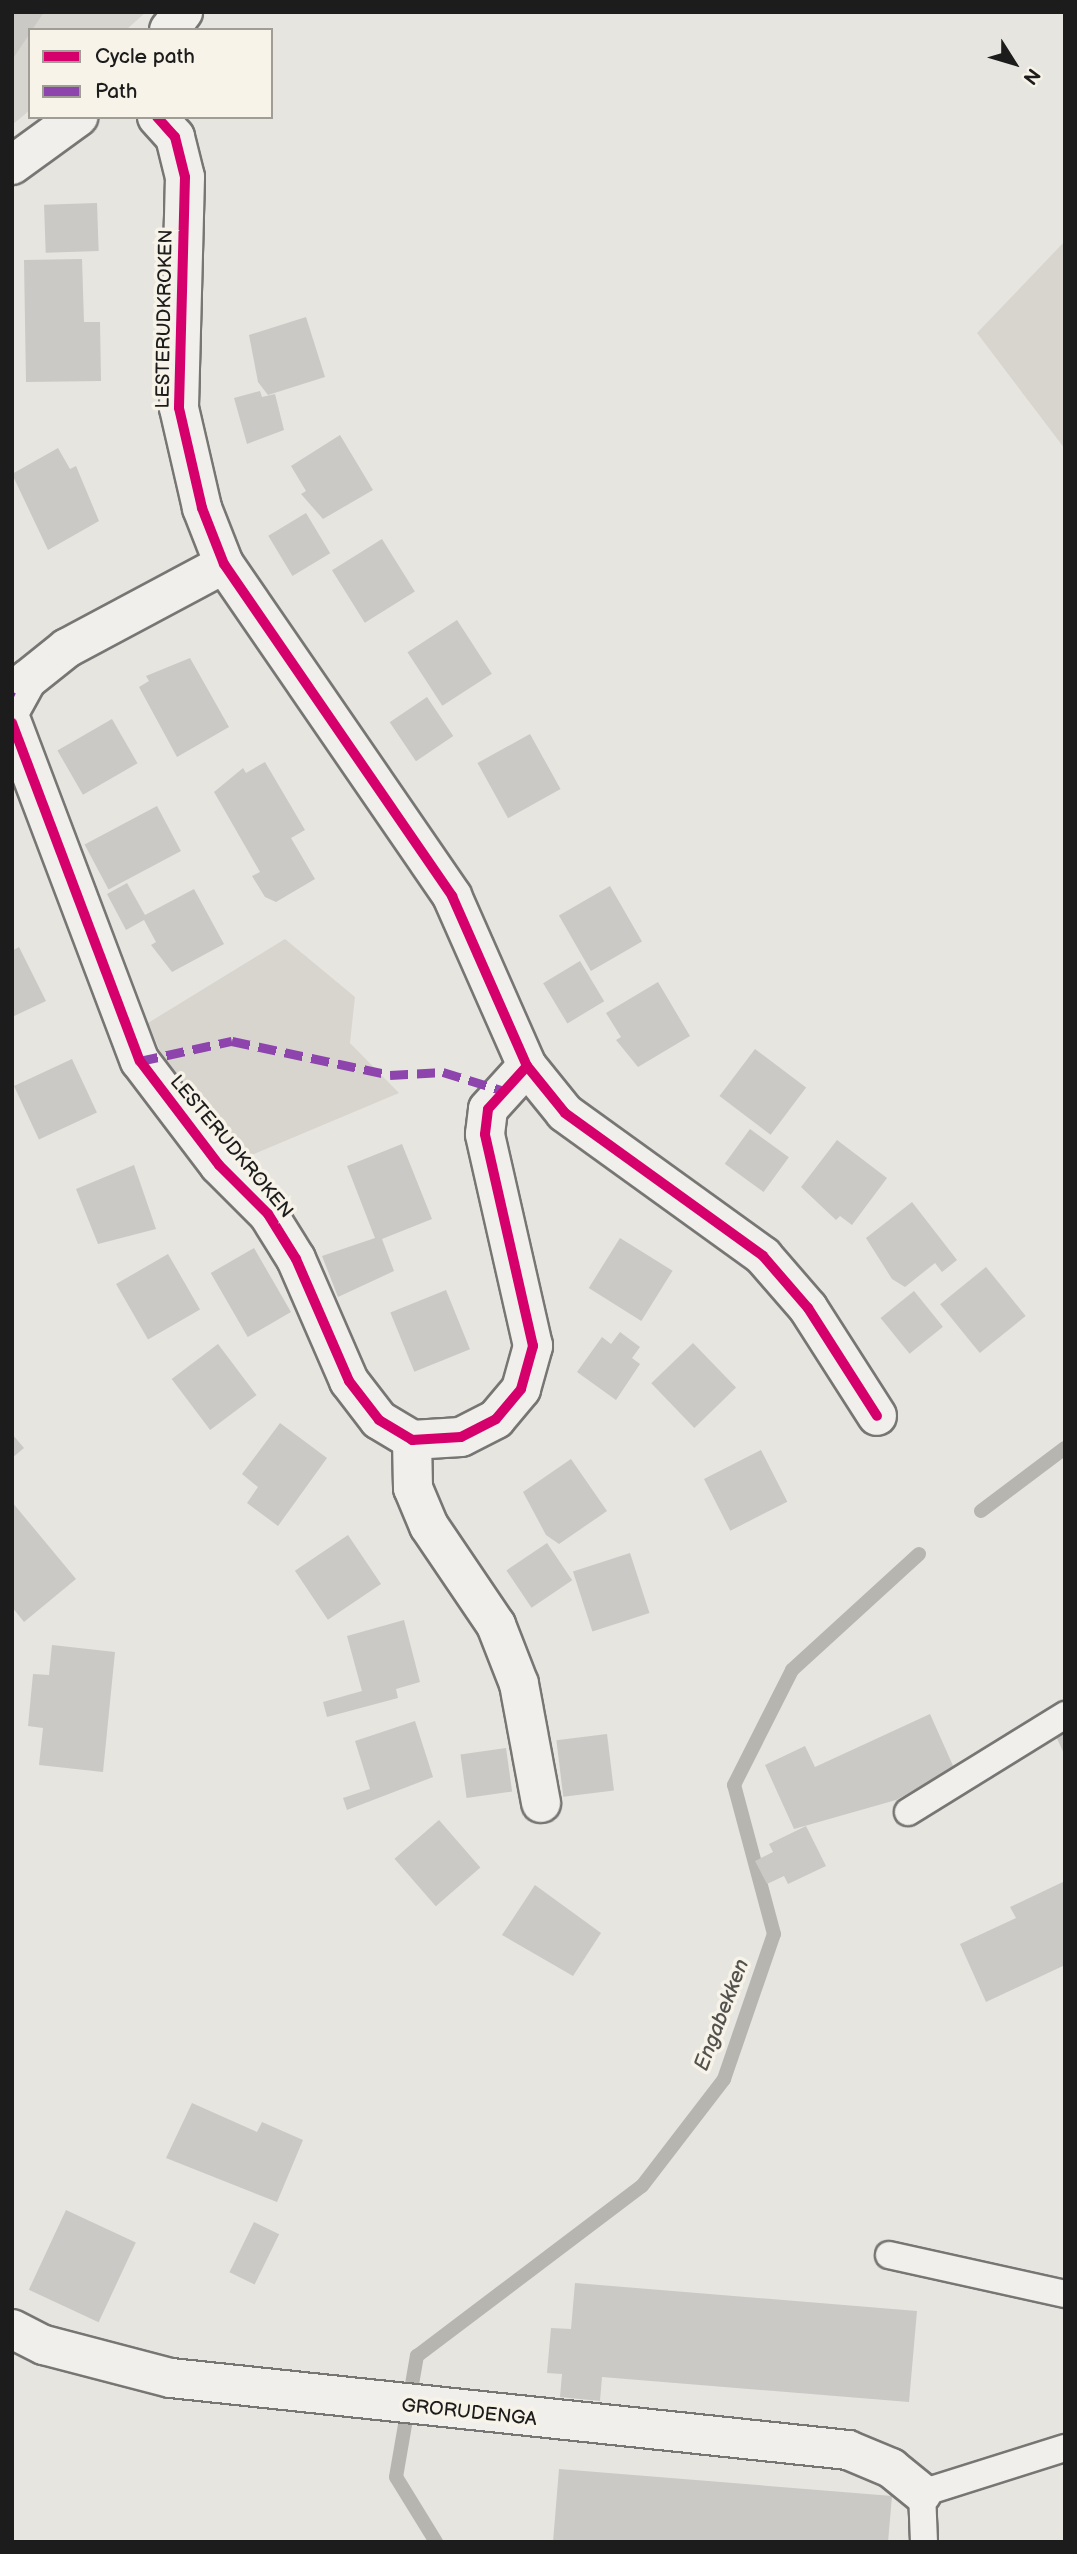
<!DOCTYPE html>
<style>
body{margin:0}
#map{position:relative;width:1077px;height:2554px;overflow:hidden;background:#e6e5e0;font-family:"Balsamiq Sans",sans-serif}
div>[style]{position:absolute}
.built>*{inset:0;background:#d7d5cf}
.green>*{inset:0;background:#d8d5ce}
.stream>*{height:14px;margin:-7px;padding:0 7px;transform-origin:7px;border-radius:7px;background:#b7b5af}
.building>*{inset:0;background:#cac9c5;transform-origin:0 0}
.roads{filter:drop-shadow(2px 0 #777674) drop-shadow(-2px 0 #777674) drop-shadow(0 2px #777674) drop-shadow(0 -2px #777674)}
.service>*{height:26px;margin:-13px;padding:0 13px;transform-origin:13px;border-radius:13px;background:#f0efeb}
.minor>*{height:38px;margin:-19px;padding:0 19px;transform-origin:19px;border-radius:19px;background:#f0efeb}
.quiet>*{height:9px;margin-top:-4.5px;transform-origin:0;background:repeating-linear-gradient(90deg,#8e44ad 0 18px,transparent 0 27px)}
.cycleway>*{height:10px;margin:-5px;padding:0 5px;transform-origin:5px;border-radius:5px;background:#d6006c}
span{translate:-50% -50%;white-space:nowrap;text-align:center;line-height:1.15;-webkit-text-stroke:7px #f7f3e8;paint-order:stroke}
.street-label{font-size:19px;color:#1c1c1c}
.water-label{font-size:21px;color:#52514e;font-style:italic}
.frame{position:absolute;inset:0;border:14px solid #1c1c1c;pointer-events:none}
.legend{position:absolute;left:28px;top:28px;width:245px;height:91px;box-sizing:border-box;background:#f7f3e8;border:2px solid #9f9d96;margin:0;padding:9px 12px;list-style:none;font-size:21px;color:#1c1c1c}
.legend li{display:flex;align-items:center;gap:14px;height:35px}
.legend b{width:35px;border:2px solid #9f9d96}
.north{position:absolute;left:979px;top:28px;width:70px;height:70px;-webkit-text-stroke:5px #f7f3e8;paint-order:stroke;rotate:127deg;font-size:19px;font-weight:700;line-height:28px;text-align:center;color:#1c1c1c}
.north::after{content:'';display:block;margin:auto;width:24px;height:32px;background:#1c1c1c;clip-path:polygon(50% 0,100% 100%,50% 72%,0 100%)}
</style>
<div id="map">
<div class="built">
<div style="clip-path:polygon(12px 12px,146px 12px,126px 30px,30px 30px,30px 110px,12px 125px)"></div>
</div>
<div class="green">
<div style="clip-path:polygon(1065px 241px,1065px 449px,977px 333px)"></div>
<div style="clip-path:polygon(285px 939px,355px 997px,350px 1043px,399px 1093px,235px 1162px,182px 1102px,148px 1023px)"></div>
</div>
<div class="stream">
<div style="left:981px;top:1511px;width:105px;rotate:-36.9deg"></div>
<div style="left:436px;top:2542px;width:76px;rotate:-121.6deg"></div>
<div style="left:396px;top:2477px;width:123px;rotate:-80.2deg"></div>
<div style="left:417px;top:2356px;width:282px;rotate:-37.1deg"></div>
<div style="left:642px;top:2186px;width:135px;rotate:-52.5deg"></div>
<div style="left:724px;top:2079px;width:153px;rotate:-71deg"></div>
<div style="left:774px;top:1934px;width:154px;rotate:-105deg"></div>
<div style="left:734px;top:1785px;width:129px;rotate:-63.2deg"></div>
<div style="left:792px;top:1670px;width:172px;rotate:-42.4deg"></div>
</div>
<div class="building">
<div style="clip-path:polygon(12px 12px,44px 12px,12px 60px)"></div>
<div style="left:97px;top:203px;width:48px;height:53px;rotate:88deg"></div>
<div style="clip-path:polygon(82px 259px,84px 322px,100px 322px,101px 381px,26px 382px,24px 260px)"></div>
<div style="clip-path:polygon(306px 317px,325px 377px,268px 395px,258px 382px,249px 335px)"></div>
<div style="clip-path:polygon(260px 391px,262px 397px,275px 394px,284px 430px,247px 444px,234px 398px)"></div>
<div style="clip-path:polygon(340px 435px,373px 490px,323px 519px,301px 494px,306px 491px,291px 466px)"></div>
<div style="clip-path:polygon(58px 448px,70px 469px,76px 466px,99px 521px,48px 550px,12px 474px)"></div>
<div style="left:306px;top:513px;width:47px;height:44px;rotate:59deg"></div>
<div style="left:382px;top:539px;width:62px;height:59px;rotate:58deg"></div>
<div style="left:457px;top:620px;width:64px;height:59px;rotate:57deg"></div>
<div style="clip-path:polygon(190px 658px,229px 727px,177px 757px,139px 687px,149px 681px,146px 676px)"></div>
<div style="left:427px;top:697px;width:47px;height:45px;rotate:56deg"></div>
<div style="left:112px;top:719px;width:51px;height:63px;rotate:60deg"></div>
<div style="left:530px;top:734px;width:63px;height:60px;rotate:61deg"></div>
<div style="clip-path:polygon(265px 762px,305px 830px,291px 838px,315px 879px,276px 902px,265px 897px,252px 876px,260px 872px,214px 792px,243px 768px,246px 773px)"></div>
<div style="left:157px;top:806px;width:51px;height:82px;rotate:62deg"></div>
<div style="clip-path:polygon(127px 883px,145px 915px,194px 889px,224px 944px,172px 972px,151px 945px,156px 942px,144px 920px,126px 930px,107px 894px)"></div>
<div style="left:610px;top:886px;width:64px;height:59px;rotate:60deg"></div>
<div style="clip-path:polygon(19px 947px,46px 1001px,12px 1017px,12px 951px)"></div>
<div style="left:580px;top:961px;width:47px;height:43px;rotate:59deg"></div>
<div style="clip-path:polygon(658px 982px,690px 1036px,638px 1067px,616px 1040px,621px 1037px,606px 1013px)"></div>
<div style="left:755px;top:1049px;width:64px;height:59px;rotate:37deg"></div>
<div style="left:72px;top:1059px;width:59px;height:64px;rotate:65deg"></div>
<div style="left:750px;top:1129px;width:48px;height:43px;rotate:36deg"></div>
<div style="clip-path:polygon(837px 1140px,887px 1178px,852px 1225px,840px 1216px,836px 1220px,801px 1187px)"></div>
<div style="clip-path:polygon(402px 1144px,432px 1219px,382px 1239px,394px 1271px,338px 1297px,322px 1256px,375px 1238px,347px 1166px)"></div>
<div style="clip-path:polygon(134px 1165px,156px 1229px,98px 1244px,76px 1189px)"></div>
<div style="clip-path:polygon(912px 1202px,957px 1260px,942px 1272px,935px 1263px,905px 1287px,892px 1279px,866px 1238px)"></div>
<div style="left:620px;top:1238px;width:62px;height:59px;rotate:32deg"></div>
<div style="left:254px;top:1248px;width:74px;height:50px;rotate:60deg"></div>
<div style="left:168px;top:1254px;width:64px;height:60px;rotate:60deg"></div>
<div style="left:986px;top:1267px;width:63px;height:59px;rotate:51deg"></div>
<div style="left:446px;top:1290px;width:64px;height:60px;rotate:68deg"></div>
<div style="left:914px;top:1291px;width:46px;height:43px;rotate:51deg"></div>
<div style="clip-path:polygon(620px 1332px,640px 1347px,632px 1358px,640px 1364px,616px 1400px,577px 1372px,602px 1337px,611px 1344px)"></div>
<div style="left:693px;top:1343px;width:62px;height:58px;rotate:46deg"></div>
<div style="left:218px;top:1344px;width:64px;height:58px;rotate:53deg"></div>
<div style="clip-path:polygon(280px 1423px,327px 1458px,278px 1526px,247px 1503px,258px 1487px,242px 1474px)"></div>
<div style="clip-path:polygon(12px 1434px,24px 1448px,12px 1458px)"></div>
<div style="left:761px;top:1450px;width:58px;height:64px;rotate:63deg"></div>
<div style="clip-path:polygon(571px 1459px,607px 1511px,559px 1544px,546px 1535px,523px 1492px)"></div>
<div style="clip-path:polygon(12px 1502px,76px 1579px,24px 1622px,12px 1607px)"></div>
<div style="left:348px;top:1535px;width:59px;height:64px;rotate:56deg"></div>
<div style="left:547px;top:1543px;width:45px;height:49px;rotate:56deg"></div>
<div style="left:630px;top:1553px;width:63px;height:60px;rotate:72deg"></div>
<div style="clip-path:polygon(404px 1620px,420px 1682px,396px 1689px,398px 1698px,327px 1717px,323px 1702px,362px 1691px,347px 1636px)"></div>
<div style="clip-path:polygon(52px 1645px,115px 1652px,103px 1772px,39px 1765px,43px 1728px,28px 1726px,33px 1674px,49px 1675px)"></div>
<div style="clip-path:polygon(930px 1714px,954px 1768px,896px 1800px,794px 1829px,765px 1765px,805px 1746px,815px 1767px)"></div>
<div style="clip-path:polygon(415px 1721px,433px 1777px,347px 1810px,343px 1798px,370px 1789px,355px 1741px)"></div>
<div style="clip-path:polygon(1065px 1732px,1065px 1756px,1056px 1736px)"></div>
<div style="left:607px;top:1734px;width:57px;height:51px;rotate:83deg"></div>
<div style="left:506px;top:1748px;width:44px;height:46px;rotate:82deg"></div>
<div style="left:439px;top:1820px;width:63px;height:59px;rotate:49deg"></div>
<div style="clip-path:polygon(806px 1826px,826px 1866px,788px 1884px,784px 1876px,767px 1884px,755px 1861px,773px 1852px,769px 1844px)"></div>
<div style="clip-path:polygon(1065px 1881px,1065px 1965px,986px 2002px,960px 1944px,1016px 1918px,1010px 1907px)"></div>
<div style="clip-path:polygon(535px 1885px,601px 1933px,573px 1976px,502px 1935px)"></div>
<div style="clip-path:polygon(192px 2103px,257px 2132px,262px 2122px,303px 2140px,277px 2202px,166px 2158px)"></div>
<div style="left:66px;top:2210px;width:77px;height:88px;rotate:25deg"></div>
<div style="left:254px;top:2222px;width:28px;height:56px;rotate:26deg"></div>
<div style="clip-path:polygon(575px 2283px,917px 2311px,909px 2402px,602px 2377px,600px 2401px,560px 2397px,562px 2374px,547px 2373px,551px 2328px,571px 2329px)"></div>
<div style="clip-path:polygon(559px 2469px,892px 2496px,888px 2542px,553px 2542px)"></div>
</div>
<div class="roads">
<div class="service">
<div style="left:908px;top:1812px;width:185px;rotate:-31.7deg"></div>
<div style="left:889px;top:2255px;width:180px;rotate:12.5deg"></div>
<div style="left:924px;top:2542px;width:49px;rotate:-92.3deg"></div>
<div style="left:922px;top:2493px;width:150px;rotate:-17.5deg"></div>
</div>
<div class="minor">
<div style="left:169px;top:30px;width:23px;rotate:-52deg"></div>
<div style="left:157px;top:117px;width:27px;rotate:48deg"></div>
<div style="left:175px;top:137px;width:41px;rotate:76deg"></div>
<div style="left:185px;top:177px;width:231px;rotate:91.5deg"></div>
<div style="left:179px;top:408px;width:103px;rotate:77deg"></div>
<div style="left:202px;top:508px;width:60px;rotate:68.6deg"></div>
<div style="left:224px;top:564px;width:403px;rotate:55.5deg"></div>
<div style="left:452px;top:896px;width:186px;rotate:66.2deg"></div>
<div style="left:527px;top:1066px;width:60px;rotate:51deg"></div>
<div style="left:565px;top:1113px;width:244px;rotate:35.8deg"></div>
<div style="left:763px;top:1256px;width:69px;rotate:49.1deg"></div>
<div style="left:808px;top:1308px;width:128px;rotate:57.4deg"></div>
<div style="left:12px;top:165px;width:82px;rotate:-36deg"></div>
<div style="left:12px;top:707px;width:31px;rotate:-61deg"></div>
<div style="left:27px;top:680px;width:51px;rotate:-38.7deg"></div>
<div style="left:67px;top:648px;width:178px;rotate:-28.1deg"></div>
<div style="left:12px;top:723px;width:361px;rotate:69.3deg"></div>
<div style="left:140px;top:1061px;width:131px;rotate:52.8deg"></div>
<div style="left:219px;top:1165px;width:69px;rotate:45deg"></div>
<div style="left:268px;top:1214px;width:53px;rotate:58.1deg"></div>
<div style="left:296px;top:1259px;width:133px;rotate:66.5deg"></div>
<div style="left:349px;top:1381px;width:49px;rotate:52.4deg"></div>
<div style="left:379px;top:1420px;width:39px;rotate:31deg"></div>
<div style="left:412px;top:1440px;width:49px;rotate:-3.5deg"></div>
<div style="left:461px;top:1437px;width:39px;rotate:-27deg"></div>
<div style="left:496px;top:1419px;width:39px;rotate:-50deg"></div>
<div style="left:521px;top:1389px;width:45px;rotate:-74.4deg"></div>
<div style="left:533px;top:1346px;width:217px;rotate:-102.8deg"></div>
<div style="left:485px;top:1134px;width:25px;rotate:-83deg"></div>
<div style="left:488px;top:1109px;width:58px;rotate:-47.8deg"></div>
<div style="left:412px;top:1440px;width:48px;rotate:88.8deg"></div>
<div style="left:413px;top:1488px;width:41px;rotate:67.2deg"></div>
<div style="left:429px;top:1526px;width:120px;rotate:55.9deg"></div>
<div style="left:496px;top:1625px;width:63px;rotate:68.7deg"></div>
<div style="left:519px;top:1684px;width:121px;rotate:79.5deg"></div>
<div style="left:12px;top:2329px;width:36px;rotate:27deg"></div>
<div style="left:44px;top:2345px;width:131px;rotate:14.6deg"></div>
<div style="left:171px;top:2378px;width:681px;rotate:6.07deg"></div>
<div style="left:848px;top:2450px;width:47px;rotate:22.7deg"></div>
<div style="left:891px;top:2468px;width:40px;rotate:39deg"></div>
</div>
</div>
<div class="quiet">
<div style="left:12px;top:696px;width:2px;rotate:27deg"></div>
<div style="left:140px;top:1061px;width:94px;rotate:-12.3deg"></div>
<div style="left:232px;top:1041px;width:162px;rotate:12.1deg"></div>
<div style="left:390px;top:1075px;width:53px;rotate:-3.2deg"></div>
<div style="left:443px;top:1072px;width:61px;rotate:17.2deg"></div>
</div>
<div class="cycleway">
<div style="left:157px;top:117px;width:27px;rotate:48deg"></div>
<div style="left:175px;top:137px;width:41px;rotate:76deg"></div>
<div style="left:185px;top:177px;width:231px;rotate:91.5deg"></div>
<div style="left:179px;top:408px;width:103px;rotate:77deg"></div>
<div style="left:202px;top:508px;width:60px;rotate:68.6deg"></div>
<div style="left:224px;top:564px;width:403px;rotate:55.5deg"></div>
<div style="left:452px;top:896px;width:186px;rotate:66.2deg"></div>
<div style="left:527px;top:1066px;width:60px;rotate:51deg"></div>
<div style="left:565px;top:1113px;width:244px;rotate:35.8deg"></div>
<div style="left:763px;top:1256px;width:69px;rotate:49.1deg"></div>
<div style="left:808px;top:1308px;width:128px;rotate:57.4deg"></div>
<div style="left:12px;top:723px;width:361px;rotate:69.3deg"></div>
<div style="left:140px;top:1061px;width:131px;rotate:52.8deg"></div>
<div style="left:219px;top:1165px;width:69px;rotate:45deg"></div>
<div style="left:268px;top:1214px;width:53px;rotate:58.1deg"></div>
<div style="left:296px;top:1259px;width:133px;rotate:66.5deg"></div>
<div style="left:349px;top:1381px;width:49px;rotate:52.4deg"></div>
<div style="left:379px;top:1420px;width:39px;rotate:31deg"></div>
<div style="left:412px;top:1440px;width:49px;rotate:-3.5deg"></div>
<div style="left:461px;top:1437px;width:39px;rotate:-27deg"></div>
<div style="left:496px;top:1419px;width:39px;rotate:-50deg"></div>
<div style="left:521px;top:1389px;width:45px;rotate:-74.4deg"></div>
<div style="left:533px;top:1346px;width:217px;rotate:-102.8deg"></div>
<div style="left:485px;top:1134px;width:25px;rotate:-83deg"></div>
<div style="left:488px;top:1109px;width:58px;rotate:-47.8deg"></div>
</div>
<div class="street-label">
<span style="left:165px;top:319px;rotate:-89deg">LESTERUDKROKEN</span>
<span style="left:231px;top:1147px;rotate:50deg">LESTERUDKROKEN</span>
<span style="left:469px;top:2413px;rotate:6deg">GRORUDENGA</span>
</div>
<div class="water-label">
<span style="left:722px;top:2015px;rotate:-69deg">Engabekken</span>
</div>
<div class="frame"></div>
<ul class="legend">
<li><b style="height:9px;background:#d6006c"></b>Cycle path</li>
<li><b style="height:9px;background:#8e44ad"></b>Path</li>
</ul>
<div class="north">N</div>
</div>
